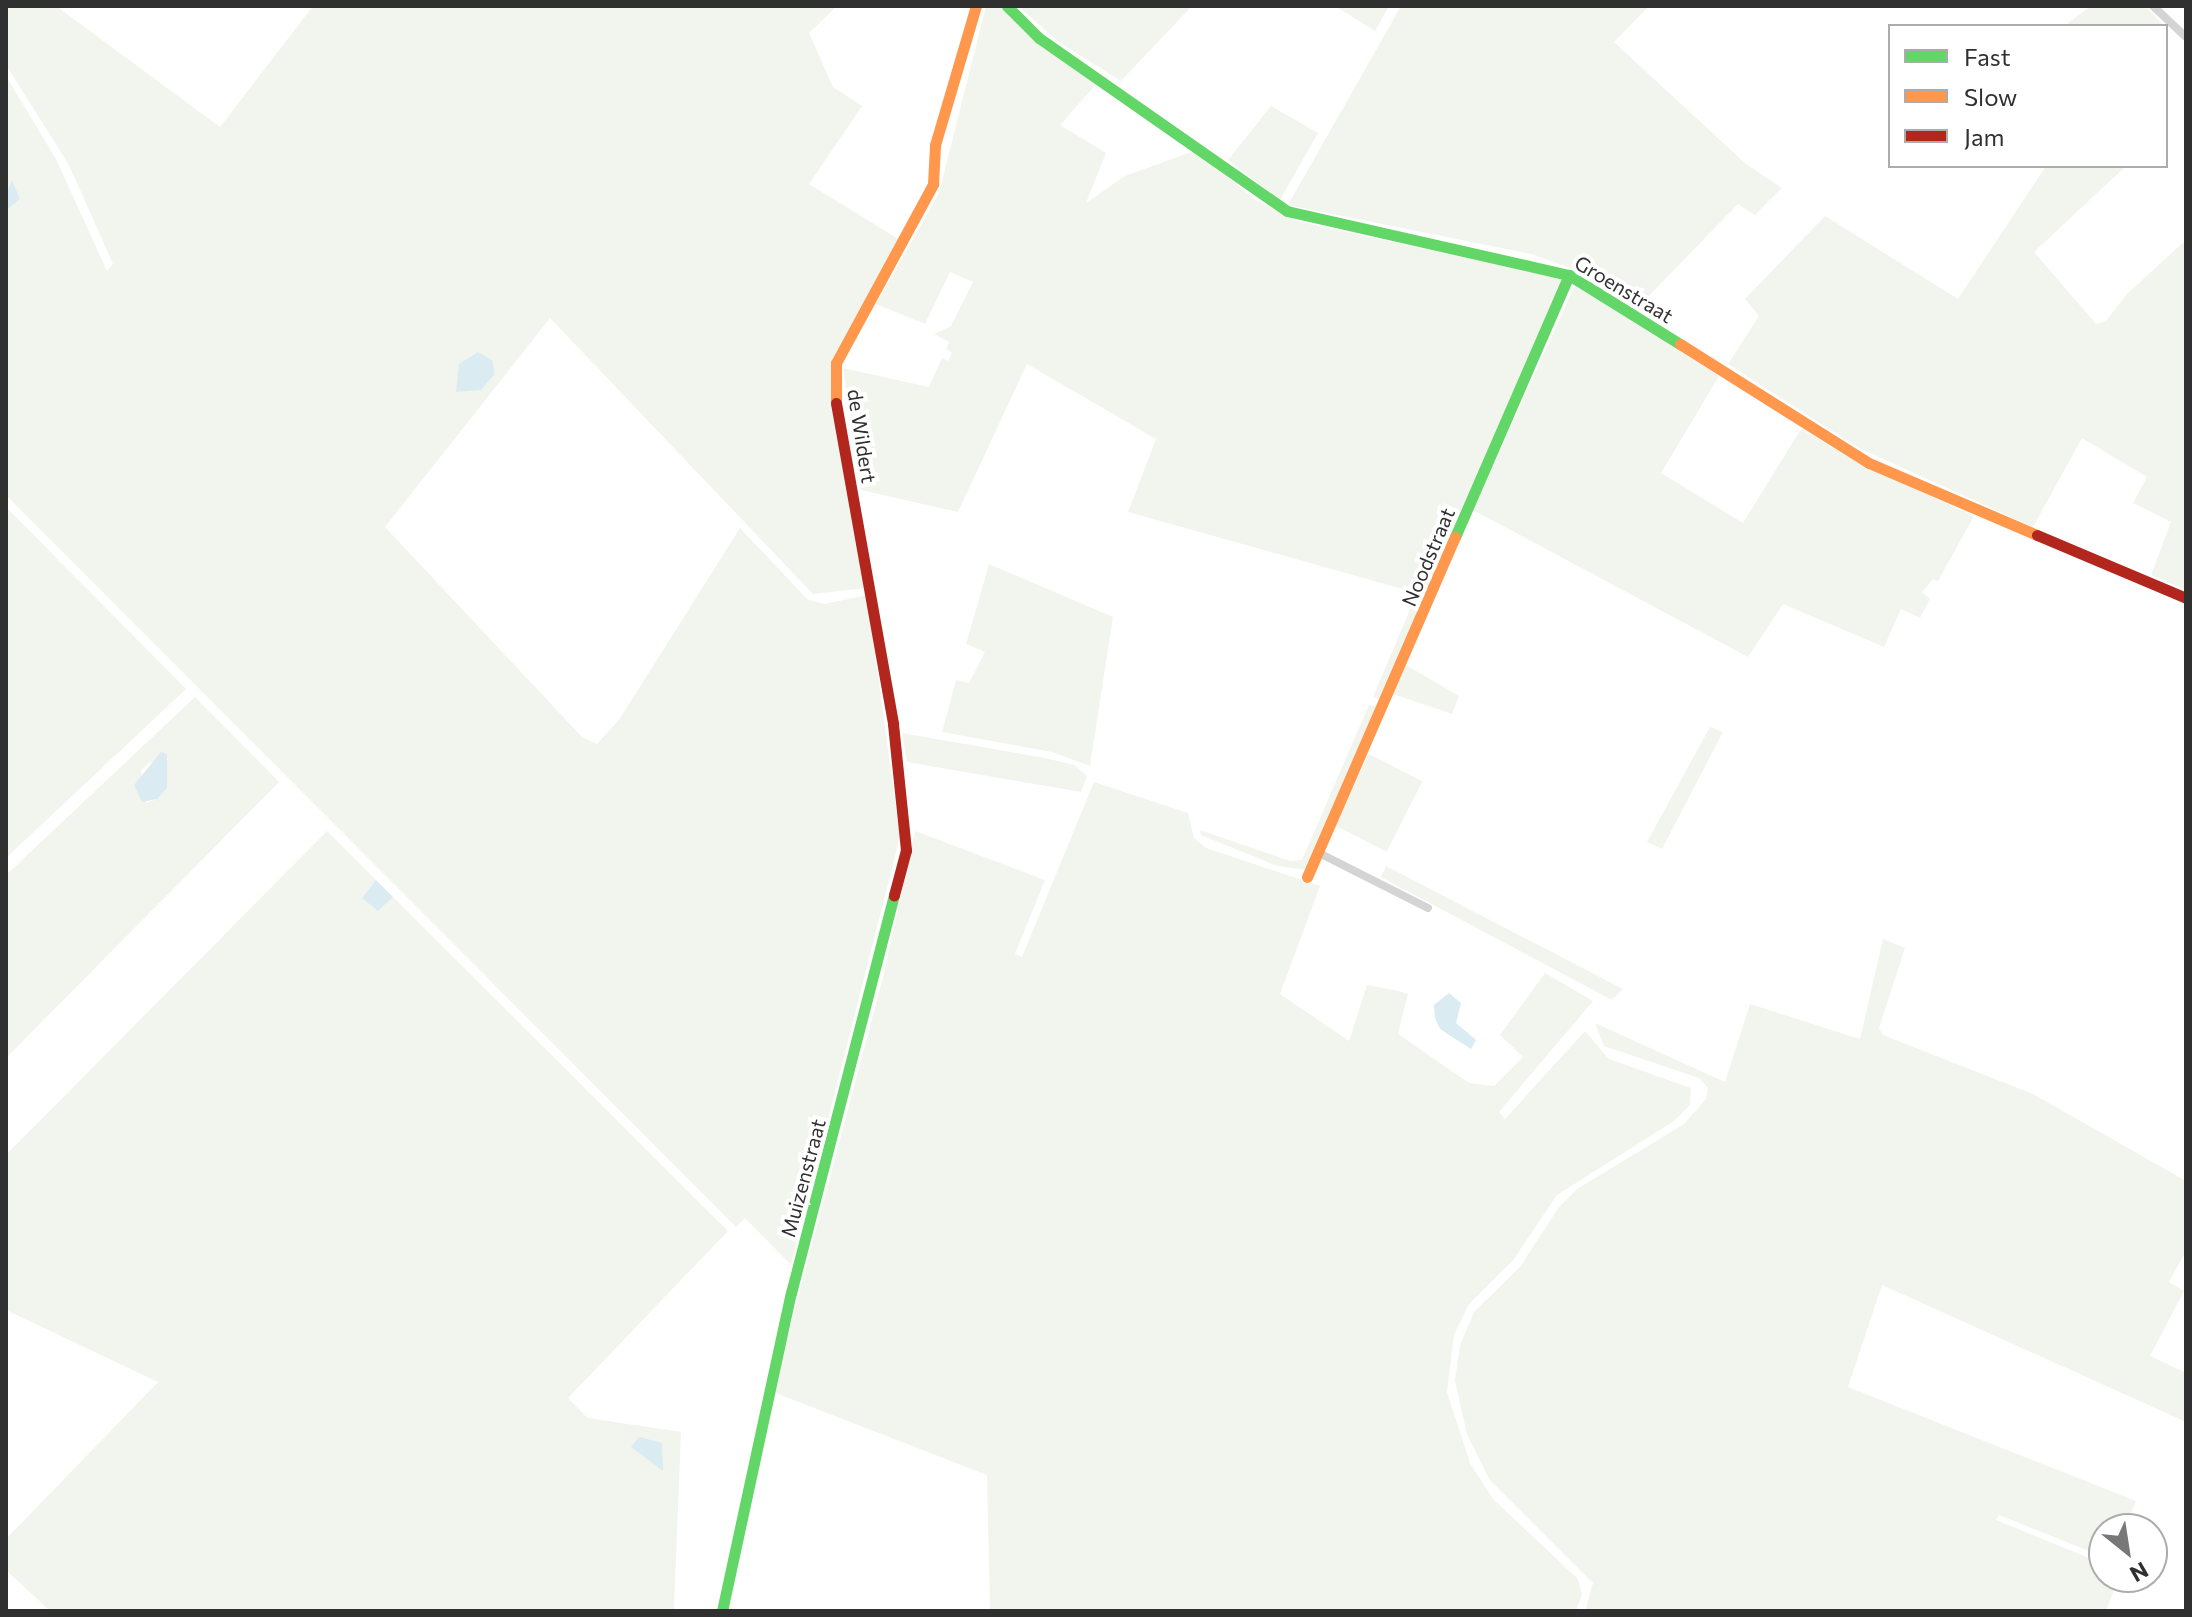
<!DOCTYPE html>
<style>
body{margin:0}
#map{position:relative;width:2192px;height:1617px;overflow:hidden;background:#fff;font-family:Commissioner,sans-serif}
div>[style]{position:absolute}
.green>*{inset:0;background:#f2f5ed;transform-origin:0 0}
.water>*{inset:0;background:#daebf2}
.street>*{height:8px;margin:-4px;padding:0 4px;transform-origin:4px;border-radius:4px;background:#d4d4d4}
.fast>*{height:11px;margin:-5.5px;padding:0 5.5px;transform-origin:5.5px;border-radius:5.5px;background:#63d668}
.slow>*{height:11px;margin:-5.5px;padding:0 5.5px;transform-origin:5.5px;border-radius:5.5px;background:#ff974d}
.jam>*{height:11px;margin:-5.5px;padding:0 5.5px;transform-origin:5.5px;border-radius:5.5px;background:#b3261e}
span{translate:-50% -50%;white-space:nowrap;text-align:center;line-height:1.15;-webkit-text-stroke:8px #fff;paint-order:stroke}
.street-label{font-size:20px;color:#303030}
.frame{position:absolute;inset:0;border:8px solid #303030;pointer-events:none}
.legend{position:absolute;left:1888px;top:24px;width:280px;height:144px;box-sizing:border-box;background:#fff;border:2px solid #acacac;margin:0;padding:10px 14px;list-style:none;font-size:24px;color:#303030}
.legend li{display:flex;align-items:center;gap:16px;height:40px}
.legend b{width:40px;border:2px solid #acacac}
.north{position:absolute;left:2088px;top:1513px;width:80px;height:80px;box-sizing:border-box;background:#fff;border:2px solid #acacac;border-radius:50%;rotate:150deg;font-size:22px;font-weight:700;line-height:32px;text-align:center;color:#303030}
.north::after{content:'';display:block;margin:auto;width:28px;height:36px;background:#787878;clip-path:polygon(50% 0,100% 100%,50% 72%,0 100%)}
</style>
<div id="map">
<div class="green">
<div style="clip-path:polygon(6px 6px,56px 6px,220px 127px,313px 6px,837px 6px,809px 33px,833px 87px,862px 106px,809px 184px,900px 240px,833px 360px,865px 588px,813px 594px,550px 318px,385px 527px,582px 737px,597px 744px,619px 720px,740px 528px,808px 600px,825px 604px,867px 595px,900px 837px,791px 1265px,745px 1218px,736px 1227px,6px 495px,6px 209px,20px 199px,12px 181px,6px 195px,6px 76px,56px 159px,107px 271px,113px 264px,69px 165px,6px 65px)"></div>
<div style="clip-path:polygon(986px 6px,1000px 6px,1028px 34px,1098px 82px,1060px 125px,1106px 153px,1086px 203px,1125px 176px,1194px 151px,1256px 200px,1300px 222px,1563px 279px,1382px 700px,1373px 697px,1417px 593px,1128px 512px,1156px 439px,1027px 364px,958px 512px,861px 490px,843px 368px,929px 387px,942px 358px,948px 361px,952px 353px,946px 349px,949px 342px,934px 334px,951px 326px,973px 282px,950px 272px,925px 324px,876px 304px,939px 193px)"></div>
<div style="clip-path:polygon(1018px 6px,1192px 6px,1121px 81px,1060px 43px)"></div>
<div style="clip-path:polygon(1335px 6px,1389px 6px,1375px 31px)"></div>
<div style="clip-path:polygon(1401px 6px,1649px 6px,1614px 42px,1746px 164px,1782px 188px,1755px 215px,1738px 204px,1638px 307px,1579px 271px,1531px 254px,1288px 205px)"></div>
<div style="clip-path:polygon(2091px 6px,2145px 6px,2164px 26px,2064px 26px)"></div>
<div style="clip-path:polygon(1271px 106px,1318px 133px,1280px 200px,1228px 160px)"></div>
<div style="clip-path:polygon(2046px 166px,2126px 166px,2034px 252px,2096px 324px,2106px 321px,2126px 295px,2186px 240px,2186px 590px,2151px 575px,2171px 522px,2133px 503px,2147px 477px,2082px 438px,2033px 527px,1857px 447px,1728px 364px,1759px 316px,1745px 299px,1825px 216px,1958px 299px)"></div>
<div style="clip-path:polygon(1575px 285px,1719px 376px,1661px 473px,1743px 523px,1801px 429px,1864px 466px,1974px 516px,1938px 581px,1933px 579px,1922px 592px,1930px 599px,1920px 618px,1901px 609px,1884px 647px,1783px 604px,1748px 657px,1473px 510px)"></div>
<div style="clip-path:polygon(6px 507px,186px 689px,6px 858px,7px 849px)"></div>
<div style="clip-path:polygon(989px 564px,1113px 617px,1090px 766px,1052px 752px,942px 732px,956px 680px,969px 683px,985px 652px,966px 644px)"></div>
<div style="clip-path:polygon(1406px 665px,1459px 696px,1452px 714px,1393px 694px)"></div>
<div style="clip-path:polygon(evenodd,195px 697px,279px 782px,6px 1058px,6px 875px,195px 697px,168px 758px,157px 799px,146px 803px,141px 771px,149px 763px,168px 758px)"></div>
<div style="clip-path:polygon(1369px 705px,1379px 707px,1308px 870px,1277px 866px,1201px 835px,1200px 830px,1290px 861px,1302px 860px)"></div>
<div style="clip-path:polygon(1710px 727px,1723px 732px,1662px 849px,1647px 842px)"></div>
<div style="clip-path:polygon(902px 733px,1045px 758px,1074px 765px,1087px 776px,1081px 792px,907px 762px)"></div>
<div style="left:1369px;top:754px;width:60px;height:79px;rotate:27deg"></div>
<div style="clip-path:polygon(1094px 782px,1188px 813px,1194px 838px,1206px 848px,1320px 886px,1280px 994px,1349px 1041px,1367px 985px,1394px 990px,1408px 994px,1398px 1034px,1469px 1083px,1494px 1086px,1523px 1057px,1500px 1035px,1545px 973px,1593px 1001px,1499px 1112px,1505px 1119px,1585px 1031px,1609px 1059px,1691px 1088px,1690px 1105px,1674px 1121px,1557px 1195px,1514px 1259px,1469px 1304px,1454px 1335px,1447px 1392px,1470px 1463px,1493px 1499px,1578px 1579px,1582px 1595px,1576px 1611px,990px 1611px,987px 1475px,773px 1392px,883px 977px,915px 831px,1045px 880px,1015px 954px,1022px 957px)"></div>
<div style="clip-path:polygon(327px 831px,376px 880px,363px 898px,378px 911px,393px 897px,728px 1231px,568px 1398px,588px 1418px,681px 1432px,674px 1608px,679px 1611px,50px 1611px,6px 1570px,6px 1539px,158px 1382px,6px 1310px,6px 1155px)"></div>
<div style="clip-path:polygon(1386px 866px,1623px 989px,1612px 1000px,1381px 877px)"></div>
<div style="clip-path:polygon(1883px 939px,1905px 948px,1879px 1028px,1883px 1035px,2033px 1094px,2186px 1181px,2186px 1251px,2169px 1282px,2184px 1291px,2150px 1356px,2186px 1373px,2186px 1422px,1882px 1285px,1848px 1387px,2136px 1501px,2125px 1527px,2129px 1529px,2104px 1529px,2104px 1557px,1999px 1515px,1996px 1520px,2104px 1564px,2104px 1577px,2119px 1577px,2106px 1611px,1585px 1611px,1593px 1583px,1489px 1479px,1467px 1434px,1455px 1381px,1460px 1345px,1474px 1312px,1520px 1267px,1559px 1207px,1577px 1189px,1684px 1124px,1706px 1099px,1708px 1088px,1699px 1078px,1604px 1046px,1595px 1023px,1725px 1082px,1750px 1004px,1860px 1039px)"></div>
</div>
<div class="water">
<div style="clip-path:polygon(12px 180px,20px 199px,8px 209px,6px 195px)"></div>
<div style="clip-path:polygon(478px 352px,493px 361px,494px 375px,481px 390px,456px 392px,459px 364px)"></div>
<div style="clip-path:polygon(161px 752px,167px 754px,167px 788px,157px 799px,142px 802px,134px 785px)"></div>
<div style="clip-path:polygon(376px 880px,393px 897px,378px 911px,362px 898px)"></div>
<div style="clip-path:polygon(1449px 993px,1461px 1003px,1456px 1023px,1476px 1040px,1471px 1049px,1440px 1029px,1435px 1018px,1434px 1005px)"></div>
<div style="clip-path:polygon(639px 1437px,662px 1443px,663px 1471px,631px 1447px)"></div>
</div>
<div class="street">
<div style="left:2153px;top:6px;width:45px;rotate:43.2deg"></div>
<div style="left:1319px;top:853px;width:122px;rotate:26.8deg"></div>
</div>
<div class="fast">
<div style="left:1007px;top:6px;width:45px;rotate:45deg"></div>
<div style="left:1039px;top:38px;width:302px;rotate:34.9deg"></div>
<div style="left:1287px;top:211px;width:289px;rotate:12.8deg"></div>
<div style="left:1569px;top:275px;width:131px;rotate:31.9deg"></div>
<div style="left:1455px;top:537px;width:286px;rotate:-66.5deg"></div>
<div style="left:722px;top:1611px;width:325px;rotate:-77.8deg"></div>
<div style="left:791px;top:1293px;width:411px;rotate:-75.5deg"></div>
</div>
<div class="slow">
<div style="left:1680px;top:344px;width:223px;rotate:32.2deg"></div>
<div style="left:1869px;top:463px;width:183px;rotate:23.2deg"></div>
<div style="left:836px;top:403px;width:40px;rotate:-90deg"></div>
<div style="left:836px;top:363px;width:204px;rotate:-61.5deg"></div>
<div style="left:933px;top:184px;width:39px;rotate:-87deg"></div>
<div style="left:935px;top:145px;width:145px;rotate:-73.6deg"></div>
<div style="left:1307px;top:877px;width:371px;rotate:-66.5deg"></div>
</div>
<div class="jam">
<div style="left:836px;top:403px;width:326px;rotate:79.9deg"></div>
<div style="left:893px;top:724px;width:127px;rotate:84.1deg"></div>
<div style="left:906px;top:850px;width:47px;rotate:104.9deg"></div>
<div style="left:2037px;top:535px;width:162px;rotate:22.9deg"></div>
</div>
<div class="street-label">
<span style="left:1624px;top:289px;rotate:31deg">Groenstraat</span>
<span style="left:862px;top:436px;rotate:81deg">de Wildert</span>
<span style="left:1428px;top:557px;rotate:-67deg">Noodstraat</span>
<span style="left:803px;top:1178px;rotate:-75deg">Muizenstraat</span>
</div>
<div class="frame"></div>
<ul class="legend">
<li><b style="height:10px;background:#63d668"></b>Fast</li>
<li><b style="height:10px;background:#ff974d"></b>Slow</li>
<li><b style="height:10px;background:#b3261e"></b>Jam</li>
</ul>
<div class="north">N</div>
</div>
